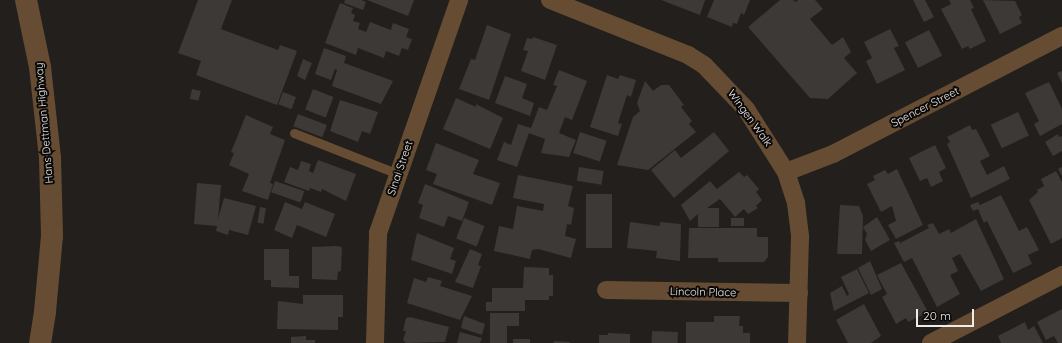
<!DOCTYPE html>
<style>
body{margin:0}
#map{position:relative;width:1062px;height:343px;overflow:hidden;background:#221f1c;font-family:Quicksand,sans-serif}
div>[style]{position:absolute}
.building>*{inset:0;background:#3d3936;transform-origin:0 0}
.service>*{height:9px;margin:-4.5px;padding:0 4.5px;transform-origin:4.5px;border-radius:4.5px;background:#664c32}
.minor>*{height:18px;margin:-9px;padding:0 9px;transform-origin:9px;border-radius:9px;background:#664c32}
.tertiary>*{height:22px;margin:-11px;padding:0 11px;transform-origin:11px;border-radius:11px;background:#664c32}
span{translate:-50% -50%;white-space:nowrap;text-align:center;line-height:1.15;-webkit-text-stroke:4px #0a0908;paint-order:stroke}
.street-label{font-size:11px;color:#efedeb}
.scale{position:absolute;left:916px;top:309px;width:58px;height:18px;box-sizing:border-box;border:2px solid #efedeb;border-top:0;padding-left:5px;font-size:12px;line-height:14px;white-space:nowrap;color:#efedeb;-webkit-text-stroke:3px #0a0908;paint-order:stroke}
</style>
<div id="map">
<div class="building">
<div style="clip-path:polygon(198px 0,232px 0,221px 29px,278px 50px,280px 45px,297px 51px,277px 105px,196px 75px,201px 61px,178px 53px)"></div>
<div style="clip-path:polygon(345px 0,361px 0,366px 2px,363px 10px,344px 3px)"></div>
<div style="clip-path:polygon(367px 0,414px 0,408px 16px)"></div>
<div style="clip-path:polygon(661px 0,705px 0,700px 15px)"></div>
<div style="clip-path:polygon(714px 0,750px 0,744px 15px,741px 13px,737px 24px,733px 23px,732px 27px,707px 17px)"></div>
<div style="clip-path:polygon(780px 0,793px 0,796px 2px,798px 0,815px 0,823px 9px,810px 19px,832px 45px,843px 37px,851px 52px,844px 58px,857px 73px,828px 99px,810px 98px,748px 27px)"></div>
<div style="clip-path:polygon(913px 0,925px 0,934px 17px,924px 22px)"></div>
<div style="clip-path:polygon(949px 0,970px 0,974px 8px,971px 9px,986px 41px,970px 49px,968px 46px,962px 49px,941px 9px,951px 4px)"></div>
<div style="clip-path:polygon(983px 0,1015px 1px,1022px 15px,1019px 17px,1022px 23px,1000px 34px)"></div>
<div style="clip-path:polygon(340px 3px,353px 8px,351px 13px,355px 15px,353px 21px,360px 23px,358px 29px,366px 32px,370px 22px,391px 30px,393px 23px,409px 29px,406px 37px,412px 39px,408px 50px,402px 48px,399px 56px,386px 51px,384px 58px,358px 48px,356px 55px,325px 43px)"></div>
<div style="clip-path:polygon(487px 25px,511px 34px,489px 100px,459px 89px,471px 59px,475px 60px)"></div>
<div style="clip-path:polygon(890px 29px,899px 46px,894px 48px,905px 70px,877px 84px,866px 61px,872px 58px,864px 42px)"></div>
<div style="left:929px;top:30px;width:29px;height:27px;rotate:63deg"></div>
<div style="clip-path:polygon(533px 37px,557px 45px,545px 80px,521px 71px,528px 51px,523px 50px,527px 38px,532px 39px)"></div>
<div style="clip-path:polygon(324px 48px,346px 56px,344px 63px,393px 81px,381px 104px,332px 86px,337px 70px,335px 69px,331px 80px,315px 74px)"></div>
<div style="clip-path:polygon(303px 59px,312px 63px,305px 80px,297px 76px)"></div>
<div style="clip-path:polygon(559px 70px,587px 81px,572px 120px,565px 117px,559px 133px,576px 140px,569px 157px,541px 153px,545px 139px,529px 133px,517px 167px,497px 160px,504px 142px,511px 145px,518px 124px,531px 128px,539px 107px,547px 110px,557px 86px,553px 85px)"></div>
<div style="clip-path:polygon(1062px 71px,1062px 83px,1057px 73px)"></div>
<div style="clip-path:polygon(607px 75px,618px 79px,620px 75px,636px 80px,631px 97px,627px 95px,618px 123px,622px 124px,618px 136px,590px 127px)"></div>
<div style="clip-path:polygon(505px 76px,527px 84px,522px 98px,534px 103px,530px 116px,495px 103px)"></div>
<div style="clip-path:polygon(645px 81px,653px 91px,661px 85px,669px 85px,684px 105px,681px 107px,692px 121px,689px 124px,696px 132px,648px 170px,617px 165px,633px 117px,640px 111px,637px 103px)"></div>
<div style="clip-path:polygon(1049px 82px,1062px 109px,1062px 124px,1040px 136px,1034px 124px,1039px 121px,1025px 93px)"></div>
<div style="left:192px;top:89px;width:9px;height:10px;rotate:13deg"></div>
<div style="left:313px;top:89px;width:22px;height:22px;rotate:21deg"></div>
<div style="left:283px;top:92px;width:14px;height:13px;rotate:21deg"></div>
<div style="clip-path:polygon(456px 98px,476px 107px,476px 104px,503px 118px,490px 149px,443px 129px)"></div>
<div style="clip-path:polygon(340px 100px,378px 112px,370px 134px,362px 131px,358px 142px,330px 131px)"></div>
<div style="left:1018px;top:112px;width:26px;height:30px;rotate:65deg"></div>
<div style="left:298px;top:114px;width:31px;height:13px;rotate:21deg"></div>
<div style="clip-path:polygon(246px 115px,273px 127px,270px 134px,285px 140px,270px 183px,273px 184px,268px 200px,242px 191px,249px 174px,229px 165px,234px 153px,231px 152px)"></div>
<div style="clip-path:polygon(970px 125px,972px 130px,976px 129px,990px 156px,980px 161px,987px 175px,1004px 166px,1010px 179px,971px 198px,947px 144px,950px 142px,947px 137px)"></div>
<div style="left:580px;top:132px;width:28px;height:22px;rotate:18deg"></div>
<div style="clip-path:polygon(714px 132px,729px 151px,674px 198px,651px 170px,675px 150px,681px 158px)"></div>
<div style="clip-path:polygon(1058px 134px,1059px 137px,1062px 136px,1062px 151px,1053px 156px,1045px 142px)"></div>
<div style="clip-path:polygon(436px 143px,479px 160px,473px 174px,500px 183px,492px 205px,433px 184px,437px 174px,426px 170px)"></div>
<div style="clip-path:polygon(935px 145px,946px 168px,939px 172px,943px 181px,931px 187px,927px 178px,920px 181px,909px 158px)"></div>
<div style="clip-path:polygon(318px 160px,356px 174px,346px 201px,322px 189px,321px 192px,310px 188px,309px 191px,284px 182px,290px 167px,298px 170px,301px 161px,311px 164px,309px 171px,313px 173px)"></div>
<div style="left:579px;top:167px;width:25px;height:14px;rotate:9deg"></div>
<div style="clip-path:polygon(1062px 167px,1062px 176px,1058px 169px)"></div>
<div style="clip-path:polygon(897px 169px,923px 225px,896px 239px,888px 225px,896px 221px,892px 206px,881px 212px,867px 184px,875px 180px,873px 176px,885px 170px,888px 174px)"></div>
<div style="clip-path:polygon(1056px 171px,1062px 182px,1062px 238px,1051px 244px,1029px 200px,1038px 192px,1037px 190px,1044px 186px,1041px 179px)"></div>
<div style="clip-path:polygon(739px 172px,744px 177px,747px 175px,759px 189px,756px 192px,762px 200px,756px 206px,758px 208px,748px 214px,744px 209px,735px 217px,720px 199px,707px 208px,719px 208px,719px 227px,698px 227px,698px 214px,690px 221px,681px 205px,710px 181px,717px 189px)"></div>
<div style="clip-path:polygon(518px 175px,573px 186px,568px 206px,574px 208px,571px 225px,567px 224px,565px 236px,576px 239px,571px 258px,538px 249px,532px 250px,530px 259px,494px 251px,499px 226px,513px 229px,517px 206px,543px 211px,544px 204px,513px 198px)"></div>
<div style="left:275px;top:181px;width:31px;height:12px;rotate:19deg"></div>
<div style="clip-path:polygon(197px 183px,221px 185px,218px 219px,224px 198px,256px 206px,248px 235px,229px 230px,228px 235px,216px 231px,217px 226px,194px 224px)"></div>
<div style="clip-path:polygon(425px 184px,469px 202px,462px 221px,448px 216px,444px 227px,419px 218px,423px 205px,418px 203px)"></div>
<div style="left:586px;top:194px;width:26px;height:54px"></div>
<div style="clip-path:polygon(1001px 195px,1019px 231px,1027px 227px,1039px 250px,1028px 255px,1032px 264px,1013px 273px,987px 221px,984px 223px,978px 209px,973px 211px,970px 205px,978px 202px,980px 205px)"></div>
<div style="clip-path:polygon(285px 202px,302px 209px,305px 202px,335px 214px,326px 237px,297px 225px,292px 238px,274px 230px)"></div>
<div style="clip-path:polygon(840px 205px,859px 206px,863px 216px,862px 254px,837px 254px)"></div>
<div style="left:260px;top:207px;width:6px;height:16px;rotate:9deg"></div>
<div style="clip-path:polygon(877px 217px,890px 240px,871px 251px,865px 240px,867px 234px,863px 227px)"></div>
<div style="left:464px;top:218px;width:22px;height:22px;rotate:21deg"></div>
<div style="left:731px;top:218px;width:13px;height:8px"></div>
<div style="clip-path:polygon(976px 219px,1004px 279px,981px 291px,960px 254px,952px 258px,958px 271px,950px 275px,960px 294px,937px 307px,912px 258px,904px 262px,894px 243px,899px 241px,900px 243px,929px 228px,927px 225px,933px 223px,939px 234px,949px 229px,951px 233px)"></div>
<div style="clip-path:polygon(630px 222px,660px 226px,660px 222px,681px 224px,680px 261px,656px 258px,657px 251px,627px 248px)"></div>
<div style="clip-path:polygon(689px 228px,757px 228px,757px 237px,768px 237px,768px 257px,764px 262px,718px 262px,718px 258px,688px 258px)"></div>
<div style="clip-path:polygon(417px 233px,454px 248px,450px 259px,456px 261px,452px 274px,411px 260px)"></div>
<div style="clip-path:polygon(336px 246px,342px 247px,341px 271px,338px 272px,337px 280px,312px 279px,312px 247px)"></div>
<div style="clip-path:polygon(264px 249px,289px 249px,289px 276px,299px 276px,299px 288px,271px 287px,271px 280px,264px 280px)"></div>
<div style="clip-path:polygon(470px 249px,482px 254px,478px 265px,481px 266px,473px 288px,455px 282px)"></div>
<div style="clip-path:polygon(870px 261px,882px 289px,871px 295px,858px 268px)"></div>
<div style="clip-path:polygon(901px 263px,928px 312px,908px 322px,906px 318px,896px 324px,882px 297px,887px 294px,877px 275px)"></div>
<div style="clip-path:polygon(524px 267px,549px 268px,549px 275px,553px 275px,553px 296px,549px 296px,549px 300px,525px 300px,525px 311px,486px 311px,486px 302px,492px 302px,492px 288px,523px 288px)"></div>
<div style="clip-path:polygon(857px 269px,869px 293px,834px 311px,830px 293px,842px 286px,847px 296px,849px 294px,841px 277px)"></div>
<div style="clip-path:polygon(428px 277px,442px 281px,440px 286px,472px 296px,460px 320px,407px 303px,414px 278px,426px 282px)"></div>
<div style="clip-path:polygon(303px 295px,343px 295px,343px 317px,338px 317px,338px 330px,277px 329px,278px 301px,303px 304px)"></div>
<div style="clip-path:polygon(864px 304px,881px 336px,871px 343px,848px 343px,836px 320px)"></div>
<div style="clip-path:polygon(1062px 309px,1062px 343px,1058px 343px,1054px 336px,1046px 340px,1037px 322px)"></div>
<div style="clip-path:polygon(490px 313px,519px 313px,519px 326px,507px 326px,507px 343px,490px 343px)"></div>
<div style="clip-path:polygon(464px 316px,485px 324px,482px 335px,461px 328px)"></div>
<div style="clip-path:polygon(714px 316px,740px 316px,739px 326px,743px 326px,743px 333px,750px 333px,750px 343px,686px 343px,686px 322px,714px 322px)"></div>
<div style="clip-path:polygon(410px 317px,449px 327px,445px 342px,406px 343px,403px 340px,406px 331px,403px 331px,406px 318px)"></div>
<div style="clip-path:polygon(1025px 322px,1028px 330px,1034px 326px,1043px 343px,1001px 343px,998px 336px)"></div>
<div style="left:652px;top:331px;width:26px;height:12px;rotate:2deg"></div>
<div style="clip-path:polygon(460px 332px,482px 338px,480px 343px,457px 343px)"></div>
<div style="clip-path:polygon(608px 333px,630px 334px,630px 343px,599px 343px,599px 335px,608px 335px)"></div>
<div style="clip-path:polygon(306px 336px,306px 340px,315px 340px,315px 343px,291px 343px,291px 337px)"></div>
<div style="left:513px;top:339px;width:17px;height:4px"></div>
<div style="clip-path:polygon(554px 341px,570px 342px,570px 343px,554px 343px)"></div>
</div>
<div class="service">
<div style="left:294px;top:133px;width:112px;rotate:21.5deg"></div>
</div>
<div class="minor">
<div style="left:550px;top:0;width:149px;rotate:21.7deg"></div>
<div style="left:688px;top:55px;width:19px;rotate:32deg"></div>
<div style="left:704px;top:65px;width:61px;rotate:46.3deg"></div>
<div style="left:746px;top:109px;width:75px;rotate:57.6deg"></div>
<div style="left:786px;top:172px;width:33px;rotate:72deg"></div>
<div style="left:796px;top:203px;width:34px;rotate:83deg"></div>
<div style="left:800px;top:237px;width:106px;rotate:91.6deg"></div>
<div style="left:786px;top:172px;width:50px;rotate:-21deg"></div>
<div style="left:833px;top:154px;width:258px;rotate:-27.3deg"></div>
<div style="left:606px;top:290px;width:193px;rotate:0.9deg"></div>
<div style="left:375px;top:343px;width:110px;rotate:-88.4deg"></div>
<div style="left:378px;top:233px;width:247px;rotate:-70.8deg"></div>
<div style="left:931px;top:343px;width:148px;rotate:-27.4deg"></div>
</div>
<div class="tertiary">
<div style="left:26px;top:0;width:68px;rotate:78.2deg"></div>
<div style="left:40px;top:67px;width:92px;rotate:83.7deg"></div>
<div style="left:50px;top:158px;width:78px;rotate:88.5deg"></div>
<div style="left:52px;top:236px;width:76px;rotate:95.3deg"></div>
<div style="left:45px;top:312px;width:31px;rotate:99deg"></div>
</div>
<div class="street-label">
<span style="left:925px;top:107px;rotate:-27deg">Spencer Street</span>
<span style="left:750px;top:118px;rotate:54deg">Wingen Walk</span>
<span style="left:44px;top:123px;rotate:-95deg">Hans Dettman Highway</span>
<span style="left:400px;top:168px;rotate:-71deg">Sinai Street</span>
<span style="left:703px;top:292px;rotate:1deg">Lincoln Place</span>
</div>
<div class="scale">20 m</div>
</div>
